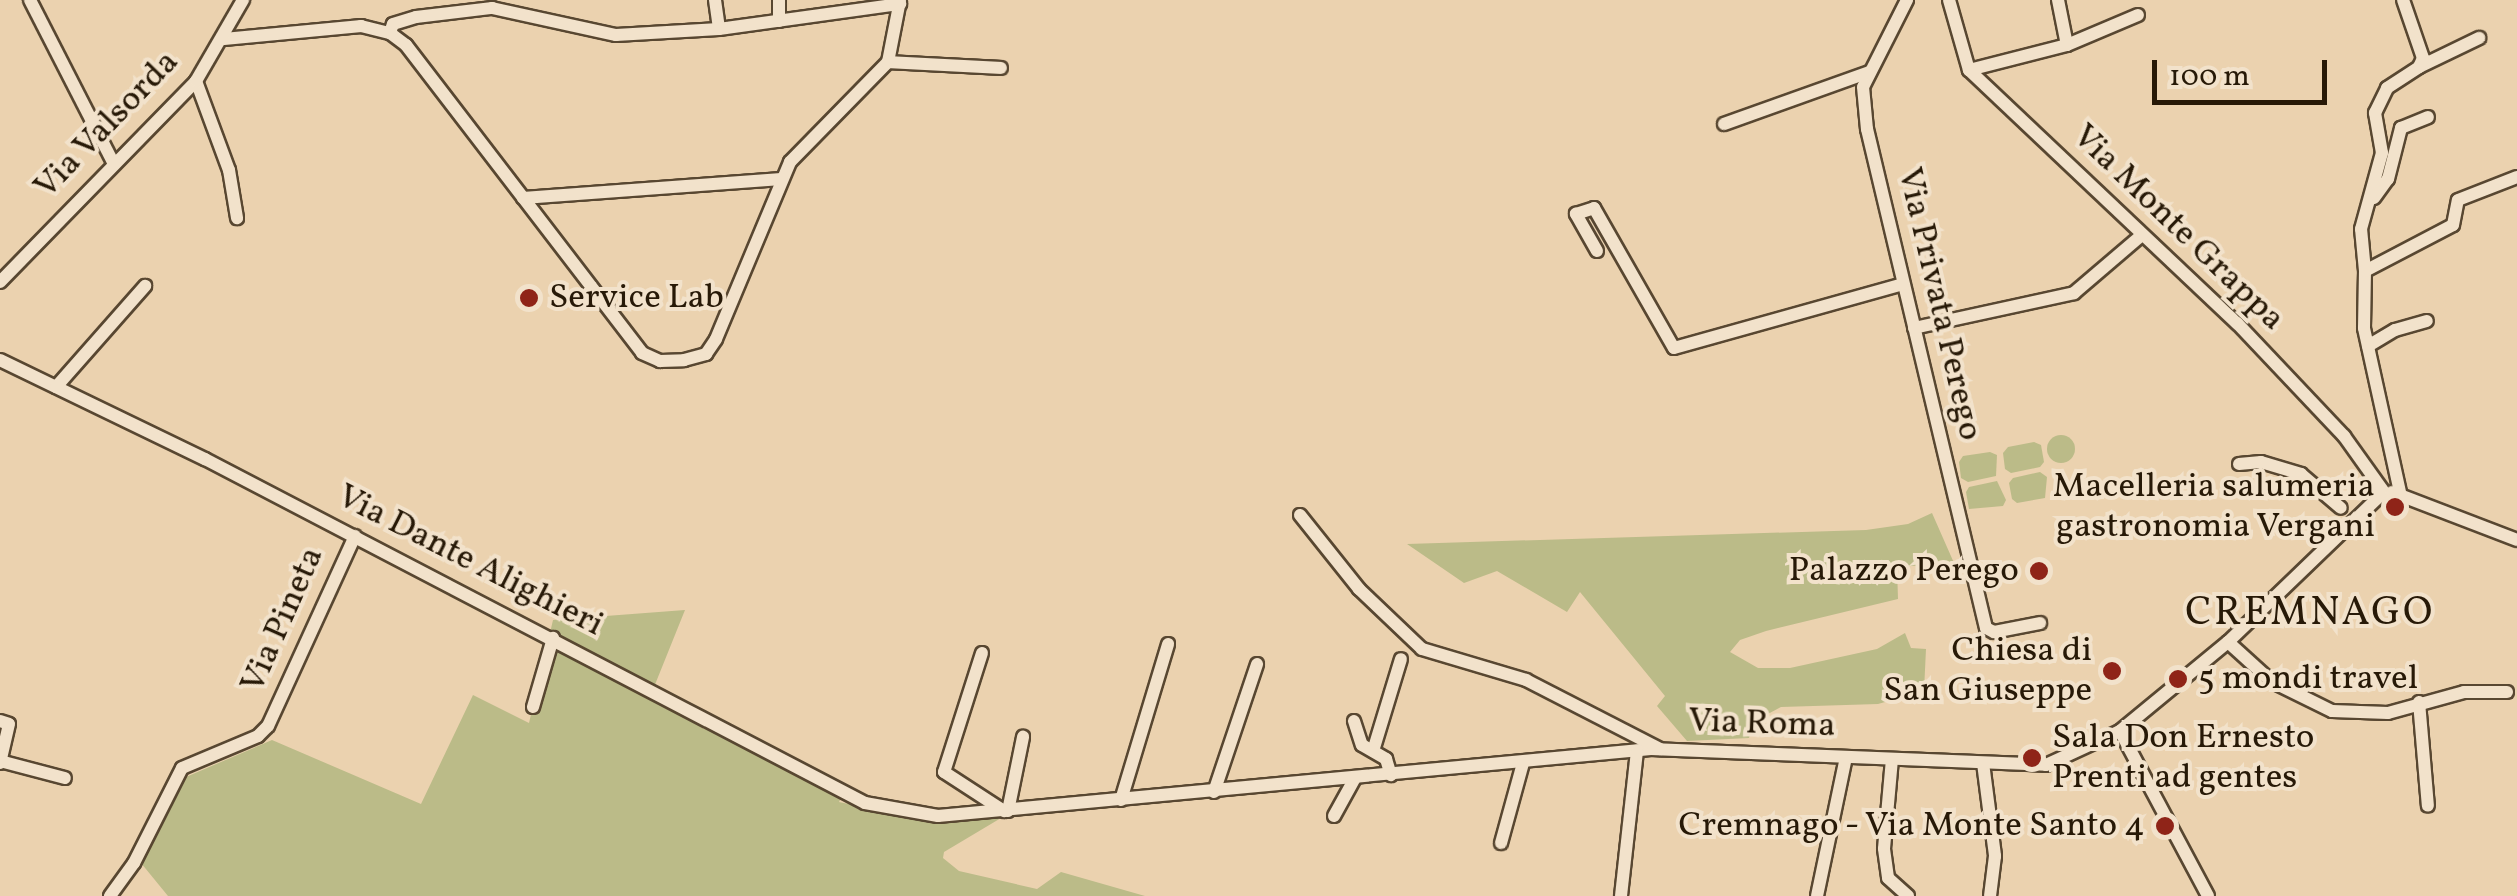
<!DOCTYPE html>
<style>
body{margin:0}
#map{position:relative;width:2517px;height:896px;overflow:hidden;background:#ebd2af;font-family:Vollkorn,serif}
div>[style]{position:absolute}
.green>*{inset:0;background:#bb8}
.round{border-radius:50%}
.roads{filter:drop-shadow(2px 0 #584731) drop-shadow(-2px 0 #584731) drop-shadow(0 2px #584731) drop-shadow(0 -2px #584731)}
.minor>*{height:12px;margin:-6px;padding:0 6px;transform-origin:6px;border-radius:6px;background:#f2e2cb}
.dots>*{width:28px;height:28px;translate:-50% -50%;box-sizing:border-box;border:5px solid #f2e2cb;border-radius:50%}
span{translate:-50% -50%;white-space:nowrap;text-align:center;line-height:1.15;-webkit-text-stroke:8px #f2e2cb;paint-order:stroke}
.street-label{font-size:35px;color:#271907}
.poi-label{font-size:35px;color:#271907}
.left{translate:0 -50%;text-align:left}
.right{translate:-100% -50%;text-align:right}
.quarter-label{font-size:40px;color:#271907;letter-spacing:2.5px}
.scale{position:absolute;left:2152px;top:60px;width:175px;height:45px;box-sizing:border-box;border:5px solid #271907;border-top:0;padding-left:12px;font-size:30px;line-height:35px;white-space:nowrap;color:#271907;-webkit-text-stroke:8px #f2e2cb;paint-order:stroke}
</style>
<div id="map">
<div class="green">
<div class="round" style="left:2047px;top:435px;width:28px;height:28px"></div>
<div style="clip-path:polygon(2034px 442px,2041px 445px,2044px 462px,2040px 467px,2011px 473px,2005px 469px,2003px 453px,2008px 447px)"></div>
<div style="clip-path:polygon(1990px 452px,1997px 455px,1996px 476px,1968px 482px,1961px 478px,1959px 462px,1963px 456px)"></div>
<div style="clip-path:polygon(2040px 472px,2047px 477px,2045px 498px,2017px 503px,2012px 499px,2009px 483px,2013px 478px)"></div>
<div style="clip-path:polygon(1997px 481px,2006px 500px,2003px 506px,1969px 509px,1966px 492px,1969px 487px)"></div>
<div style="clip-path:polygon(1932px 513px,1954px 563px,1897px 567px,1898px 599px,1766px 631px,1740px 640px,1730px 652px,1758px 668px,1790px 668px,1877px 649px,1905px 633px,1911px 648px,1926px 649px,1924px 691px,1878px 704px,1781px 707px,1753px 722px,1749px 738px,1687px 741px,1657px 706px,1665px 696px,1580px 592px,1567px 612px,1497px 571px,1464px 583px,1407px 544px,1866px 530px,1908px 524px)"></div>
<div style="clip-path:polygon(685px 610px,650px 697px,843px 794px,839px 802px,937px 822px,1001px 818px,944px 852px,943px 858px,959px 871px,1037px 889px,1061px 872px,1145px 896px,168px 896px,141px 863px,186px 777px,272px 740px,421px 804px,473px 695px,529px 723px,553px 620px)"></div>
</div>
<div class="roads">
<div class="minor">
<div style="left:30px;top:0;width:182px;rotate:62.9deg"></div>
<div style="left:715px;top:0;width:29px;rotate:82deg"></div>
<div style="left:1907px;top:0;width:97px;rotate:116.8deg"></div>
<div style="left:1863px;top:87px;width:42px;rotate:84.6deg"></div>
<div style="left:1867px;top:129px;width:513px;rotate:76.59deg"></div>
<div style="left:1986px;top:628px;width:9px;rotate:27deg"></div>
<div style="left:1994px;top:632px;width:47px;rotate:-11.1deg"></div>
<div style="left:1949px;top:0;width:73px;rotate:74.1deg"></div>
<div style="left:1969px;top:70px;width:369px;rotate:43.4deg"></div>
<div style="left:2237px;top:323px;width:156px;rotate:46.6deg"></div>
<div style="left:2344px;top:436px;width:69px;rotate:54.5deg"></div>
<div style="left:779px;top:21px;width:21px;rotate:-90deg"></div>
<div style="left:390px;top:33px;width:20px;rotate:37deg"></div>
<div style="left:406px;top:45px;width:388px;rotate:52.5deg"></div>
<div style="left:642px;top:353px;width:20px;rotate:24deg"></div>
<div style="left:660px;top:361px;width:24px;rotate:-2deg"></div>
<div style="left:684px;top:360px;width:23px;rotate:-15deg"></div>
<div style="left:706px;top:354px;width:18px;rotate:-56deg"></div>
<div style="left:716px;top:339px;width:192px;rotate:-67.3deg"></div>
<div style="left:790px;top:162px;width:140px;rotate:-45.6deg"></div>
<div style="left:888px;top:62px;width:63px;rotate:-79deg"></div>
<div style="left:224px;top:39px;width:138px;rotate:-5.4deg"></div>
<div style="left:361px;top:26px;width:30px;rotate:14deg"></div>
<div style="left:390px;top:33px;width:9px;rotate:-72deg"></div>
<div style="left:393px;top:24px;width:24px;rotate:-17deg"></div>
<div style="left:416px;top:17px;width:77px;rotate:-6.8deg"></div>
<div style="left:492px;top:8px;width:127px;rotate:12.3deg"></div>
<div style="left:616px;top:35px;width:103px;rotate:-3.3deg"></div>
<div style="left:719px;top:29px;width:183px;rotate:-7.9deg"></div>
<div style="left:2067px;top:45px;width:77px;rotate:-22.9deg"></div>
<div style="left:888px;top:62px;width:113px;rotate:3deg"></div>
<div style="left:2419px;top:67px;width:67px;rotate:-25.8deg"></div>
<div style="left:1969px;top:70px;width:101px;rotate:-14.3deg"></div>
<div style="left:2067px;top:45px;width:46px;rotate:-101.3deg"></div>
<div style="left:196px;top:81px;width:95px;rotate:69.7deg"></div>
<div style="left:229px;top:170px;width:49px;rotate:80.5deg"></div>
<div style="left:1724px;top:124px;width:154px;rotate:-19.7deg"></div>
<div style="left:523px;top:198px;width:259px;rotate:-4.2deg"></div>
<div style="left:2374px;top:198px;width:24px;rotate:-54deg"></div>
<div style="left:2388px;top:179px;width:53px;rotate:-75.7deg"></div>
<div style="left:2401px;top:128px;width:29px;rotate:-22deg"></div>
<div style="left:1597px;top:251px;width:43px;rotate:-119.6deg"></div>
<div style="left:1576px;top:214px;width:19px;rotate:-18deg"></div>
<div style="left:1594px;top:208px;width:161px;rotate:60.3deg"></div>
<div style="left:1674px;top:348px;width:238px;rotate:-15.6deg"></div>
<div style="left:2365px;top:271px;width:42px;rotate:-95.4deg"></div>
<div style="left:2361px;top:229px;width:79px;rotate:-74.6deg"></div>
<div style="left:2382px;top:153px;width:41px;rotate:-99.9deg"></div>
<div style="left:2375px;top:113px;width:28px;rotate:-64deg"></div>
<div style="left:2387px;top:88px;width:38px;rotate:-33deg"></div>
<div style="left:2419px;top:67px;width:10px;rotate:-66deg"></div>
<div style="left:2423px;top:58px;width:61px;rotate:-109deg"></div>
<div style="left:0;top:282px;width:281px;rotate:-45.7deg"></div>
<div style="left:196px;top:81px;width:94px;rotate:-59.9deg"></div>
<div style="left:1914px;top:328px;width:164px;rotate:-12.3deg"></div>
<div style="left:2074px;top:293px;width:89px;rotate:-40.5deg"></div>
<div style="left:2368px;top:346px;width:31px;rotate:-31deg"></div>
<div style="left:2395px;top:330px;width:33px;rotate:-16deg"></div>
<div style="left:0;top:360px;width:228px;rotate:25.8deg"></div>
<div style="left:205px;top:459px;width:744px;rotate:27.53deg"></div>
<div style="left:865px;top:803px;width:74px;rotate:10.1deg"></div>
<div style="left:938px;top:816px;width:716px;rotate:-5.37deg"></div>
<div style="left:1651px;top:749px;width:395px;rotate:2.3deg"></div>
<div style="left:2046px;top:765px;width:81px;rotate:-24.7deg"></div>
<div style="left:2120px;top:731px;width:140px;rotate:-39.5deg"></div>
<div style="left:2228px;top:642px;width:216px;rotate:-43.9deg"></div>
<div style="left:56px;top:387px;width:135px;rotate:-48.6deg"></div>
<div style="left:2239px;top:464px;width:22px;rotate:-5deg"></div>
<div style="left:2261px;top:462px;width:42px;rotate:16.7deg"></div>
<div style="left:2301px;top:474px;width:52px;rotate:40.4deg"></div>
<div style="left:2392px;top:492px;width:134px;rotate:21deg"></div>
<div style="left:2400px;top:492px;width:168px;rotate:-102.4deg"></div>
<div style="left:2364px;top:328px;width:57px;rotate:-89deg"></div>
<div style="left:2365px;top:271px;width:99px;rotate:-27.6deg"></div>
<div style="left:2453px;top:225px;width:25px;rotate:-79deg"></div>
<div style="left:2458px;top:200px;width:63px;rotate:-21.3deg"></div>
<div style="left:1300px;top:515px;width:95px;rotate:51.4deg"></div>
<div style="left:1359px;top:589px;width:87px;rotate:43.6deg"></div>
<div style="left:1422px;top:649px;width:109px;rotate:16.6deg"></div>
<div style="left:1526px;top:680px;width:151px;rotate:27.2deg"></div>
<div style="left:2228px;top:642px;width:58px;rotate:42.2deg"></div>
<div style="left:2271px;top:681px;width:68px;rotate:26.2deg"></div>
<div style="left:2332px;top:711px;width:56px;rotate:2deg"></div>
<div style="left:2388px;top:713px;width:79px;rotate:-15.4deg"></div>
<div style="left:2464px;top:692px;width:43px"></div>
<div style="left:982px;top:653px;width:125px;rotate:107.7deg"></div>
<div style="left:944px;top:772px;width:72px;rotate:33deg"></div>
<div style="left:2419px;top:702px;width:104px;rotate:85.1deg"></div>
<div style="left:533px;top:707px;width:72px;rotate:-73.8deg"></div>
<div style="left:0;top:721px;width:9px;rotate:18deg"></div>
<div style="left:9px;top:724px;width:40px;rotate:103deg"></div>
<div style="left:1354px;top:721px;width:25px;rotate:72deg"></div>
<div style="left:1362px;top:745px;width:28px;rotate:30deg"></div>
<div style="left:1386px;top:759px;width:17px;rotate:73deg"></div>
<div style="left:2120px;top:731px;width:187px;rotate:61.9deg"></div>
<div style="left:1373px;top:751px;width:96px;rotate:-73.1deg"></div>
<div style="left:1892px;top:759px;width:90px;rotate:95.1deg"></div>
<div style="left:1884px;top:849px;width:29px;rotate:82deg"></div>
<div style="left:1888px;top:878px;width:27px;rotate:42deg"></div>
<div style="left:0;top:761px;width:67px;rotate:14.7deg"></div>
<div style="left:1983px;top:763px;width:94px;rotate:82.6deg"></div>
<div style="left:1995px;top:856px;width:40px;rotate:97.1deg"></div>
<div style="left:1214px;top:792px;width:135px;rotate:-71.4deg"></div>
<div style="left:1121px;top:800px;width:163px;rotate:-73.2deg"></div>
<div style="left:1008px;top:811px;width:76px;rotate:-78.5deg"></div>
<div style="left:1334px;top:816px;width:43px;rotate:-61.1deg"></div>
<div style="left:1501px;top:843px;width:83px;rotate:-74.6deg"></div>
<div style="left:110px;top:896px;width:41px;rotate:-54deg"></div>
<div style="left:134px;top:863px;width:106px;rotate:-63.2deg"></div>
<div style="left:182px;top:768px;width:82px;rotate:-22.8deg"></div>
<div style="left:258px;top:736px;width:14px;rotate:-45deg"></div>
<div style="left:268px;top:726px;width:209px;rotate:-65.4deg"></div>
<div style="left:1621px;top:896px;width:146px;rotate:-83.7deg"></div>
<div style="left:1817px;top:896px;width:142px;rotate:-78.2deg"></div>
</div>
</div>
<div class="dots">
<div style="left:529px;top:298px;background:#8f2418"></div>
<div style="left:2395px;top:507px;background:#8f2418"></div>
<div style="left:2039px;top:571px;background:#8f2418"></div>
<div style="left:2112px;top:671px;background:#8f2418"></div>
<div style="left:2178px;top:679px;background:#8f2418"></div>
<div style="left:2032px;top:758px;background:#8f2418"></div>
<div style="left:2165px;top:826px;background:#8f2418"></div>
</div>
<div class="street-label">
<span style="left:107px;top:125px;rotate:-46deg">Via Valsorda</span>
<span style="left:2178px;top:228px;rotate:44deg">Via Monte Grappa</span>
<span style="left:1939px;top:304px;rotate:77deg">Via Privata Perego</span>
<span style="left:470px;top:561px;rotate:27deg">Via Dante Alighieri</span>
<span style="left:283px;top:620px;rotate:-66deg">Via Pineta</span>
<span style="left:1762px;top:724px;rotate:2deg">Via Roma</span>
</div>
<div class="poi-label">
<span class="left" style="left:549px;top:298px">Service Lab</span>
<span class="right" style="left:2375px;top:507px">Macelleria salumeria<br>gastronomia Vergani</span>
<span class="right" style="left:2019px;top:571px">Palazzo Perego</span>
<span class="right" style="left:2092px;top:671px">Chiesa di<br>San Giuseppe</span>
<span class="left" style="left:2198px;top:679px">5 mondi travel</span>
<span class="left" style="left:2052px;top:758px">Sala Don Ernesto<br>Prenti ad gentes</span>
<span class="right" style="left:2145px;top:826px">Cremnago - Via Monte Santo 4</span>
</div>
<div class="quarter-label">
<span style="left:2310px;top:614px">CREMNAGO</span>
</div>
<div class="scale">100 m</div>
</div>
